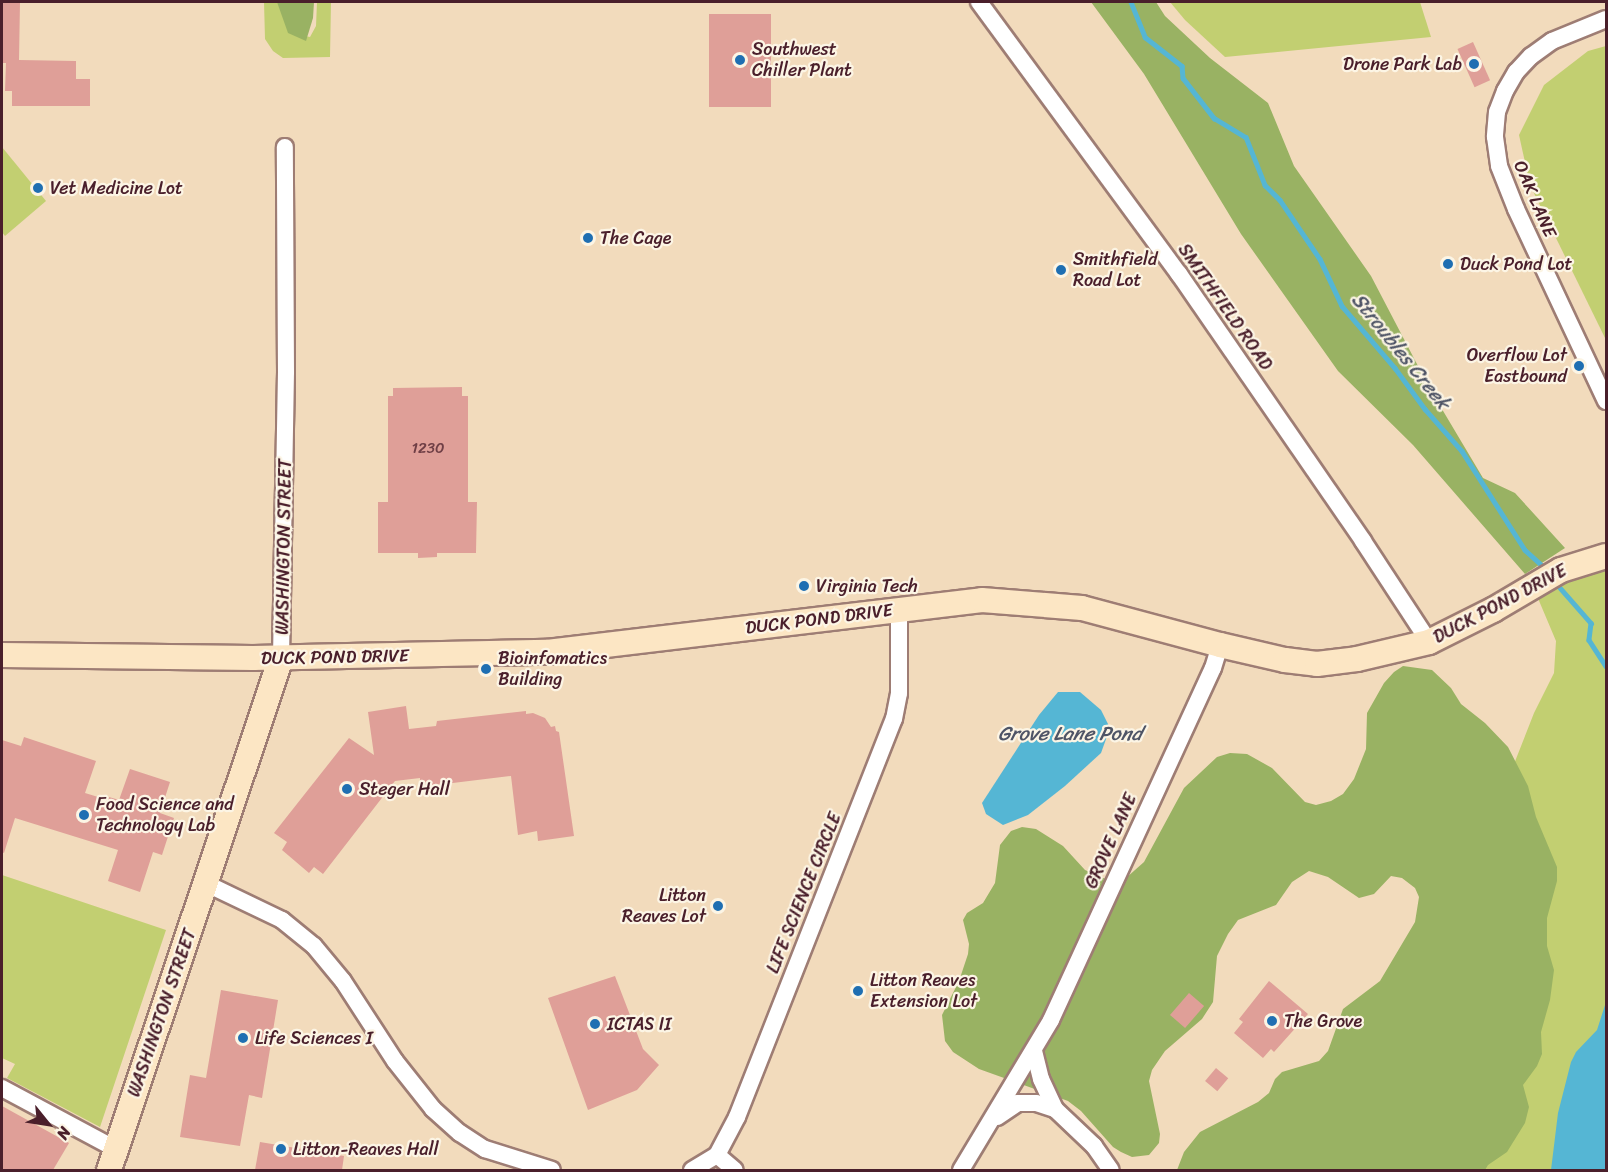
<!DOCTYPE html>
<style>
body{margin:0}
#map{position:relative;width:1608px;height:1172px;overflow:hidden;background:#f2dbbc;font-family:Sriracha,sans-serif}
div>[style]{position:absolute}
.green>*{inset:0;background:#c2cf71}
.forest>*{inset:0;background:#99b263}
.water>*{inset:0;background:#55b6d4}
.stream>*{height:4.5px;margin:-2.25px;padding:0 2.25px;transform-origin:2.25px;border-radius:2.25px;background:#55b6d4}
.building>*{inset:0;background:#df9f98;transform-origin:0 0}
.roads{filter:drop-shadow(2px 0 #9e7d74) drop-shadow(-2px 0 #9e7d74) drop-shadow(0 2px #9e7d74) drop-shadow(0 -2px #9e7d74)}
.street>*{height:16px;margin:-8px;padding:0 8px;transform-origin:8px;border-radius:8px;background:#fff}
.secondary>*{height:24px;margin:-12px;padding:0 12px;transform-origin:12px;border-radius:12px;background:#fce6c4}
.dots>*{width:16px;height:16px;translate:-50% -50%;box-sizing:border-box;border:3px solid #fcf5e5;border-radius:50%}
span{translate:-50% -50%;white-space:nowrap;text-align:center;line-height:1.15;-webkit-text-stroke:4.5px #fcf5e5;paint-order:stroke}
.number-label{font-size:15px;color:#6f3f46}
.number-label span{-webkit-text-stroke-width:0}
.poi-label{font-size:18px;color:#4a1f2b}
.left{translate:0 -50%;text-align:left}
.right{translate:-100% -50%;text-align:right}
.street-label{font-size:18px;color:#4a1f2b}
.water-label{font-size:20px;color:#4e5466;font-style:italic}
.frame{position:absolute;inset:0;border:3px solid #4a1f2b;pointer-events:none}
.north{position:absolute;left:18px;top:1094px;width:60px;height:60px;-webkit-text-stroke:4px #fcf5e5;paint-order:stroke;rotate:120deg;font-size:16px;font-weight:700;line-height:24px;text-align:center;color:#4a1f2b}
.north::after{content:'';display:block;margin:auto;width:21px;height:27px;background:#4a1f2b;clip-path:polygon(50% 0,100% 100%,50% 72%,0 100%)}
</style>
<div id="map">
<div class="green">
<div style="clip-path:polygon(264px 2px,282px 2px,300px 35px,310px 37px,316px 26px,317px 2px,331px 2px,330px 57px,283px 58px,273px 51px,265px 39px)"></div>
<div style="clip-path:polygon(1170px 2px,1420px 2px,1431px 37px,1225px 57px,1185px 20px)"></div>
<div style="clip-path:polygon(1606px 46px,1606px 340px,1530px 185px,1519px 135px,1544px 85px,1588px 51px)"></div>
<div style="clip-path:polygon(2px 147px,46px 201px,5px 236px,2px 232px)"></div>
<div style="clip-path:polygon(1606px 569px,1606px 1170px,1182px 1170px,1417px 1085px,1465px 889px,1534px 713px,1554px 673px,1556px 641px,1537px 596px,1569px 579px)"></div>
<div style="clip-path:polygon(2px 875px,166px 930px,100px 1127px,7px 1078px,15px 1064px,2px 1058px)"></div>
</div>
<div class="forest">
<div style="clip-path:polygon(277px 2px,314px 2px,313px 18px,306px 41px,288px 33px)"></div>
<div style="clip-path:polygon(1091px 2px,1156px 2px,1165px 16px,1210px 58px,1268px 103px,1294px 166px,1371px 276px,1430px 389px,1483px 478px,1515px 493px,1565px 548px,1525px 574px,1413px 445px,1338px 371px,1241px 234px,1144px 74px)"></div>
<div style="clip-path:polygon(1403px 666px,1432px 670px,1451px 688px,1461px 704px,1485px 723px,1508px 747px,1528px 786px,1536px 817px,1557px 867px,1557px 881px,1547px 918px,1547px 946px,1554px 970px,1550px 1000px,1541px 1032px,1542px 1054px,1537px 1066px,1523px 1085px,1529px 1107px,1525px 1123px,1507px 1152px,1488px 1165px,1485px 1170px,1177px 1170px,1184px 1152px,1200px 1132px,1258px 1102px,1269px 1093px,1275px 1079px,1282px 1072px,1319px 1061px,1328px 1051px,1343px 1009px,1380px 981px,1415px 922px,1419px 897px,1415px 888px,1402px 878px,1391px 876px,1374px 894px,1359px 898px,1328px 877px,1309px 871px,1292px 882px,1276px 905px,1238px 920px,1228px 934px,1217px 956px,1213px 1002px,1202px 1019px,1165px 1051px,1152px 1070px,1149px 1081px,1160px 1134px,1159px 1143px,1149px 1155px,1132px 1157px,1121px 1152px,1113px 1147px,1081px 1111px,1068px 1101px,979px 1069px,953px 1052px,945px 1041px,942px 1015px,959px 981px,968px 954px,969px 944px,963px 920px,967px 913px,983px 903px,995px 883px,1000px 845px,1011px 831px,1022px 827px,1036px 829px,1063px 846px,1085px 870px,1108px 880px,1126px 878px,1144px 862px,1184px 788px,1217px 757px,1230px 753px,1247px 754px,1272px 768px,1305px 802px,1316px 805px,1331px 801px,1343px 794px,1354px 779px,1366px 749px,1367px 713px,1384px 683px,1394px 672px)"></div>
</div>
<div class="water">
<div style="clip-path:polygon(1058px 692px,1080px 692px,1101px 710px,1110px 728px,1101px 753px,1065px 786px,1028px 815px,1003px 825px,986px 814px,982px 803px,1039px 715px)"></div>
<div style="clip-path:polygon(1606px 1002px,1606px 1170px,1551px 1170px,1558px 1113px,1571px 1062px,1576px 1052px,1597px 1030px)"></div>
</div>
<div class="stream">
<div style="left:1131px;top:2px;width:38px;rotate:68deg"></div>
<div style="left:1145px;top:37px;width:47px;rotate:38.1deg"></div>
<div style="left:1182px;top:66px;width:12px;rotate:85deg"></div>
<div style="left:1183px;top:78px;width:51px;rotate:52.2deg"></div>
<div style="left:1214px;top:118px;width:37px;rotate:31deg"></div>
<div style="left:1246px;top:137px;width:52px;rotate:68.4deg"></div>
<div style="left:1265px;top:185px;width:21px;rotate:45deg"></div>
<div style="left:1280px;top:200px;width:71px;rotate:55.9deg"></div>
<div style="left:1320px;top:259px;width:52px;rotate:64.9deg"></div>
<div style="left:1342px;top:306px;width:82px;rotate:49.5deg"></div>
<div style="left:1395px;top:368px;width:51px;rotate:53.8deg"></div>
<div style="left:1425px;top:409px;width:56px;rotate:48.6deg"></div>
<div style="left:1462px;top:451px;width:117px;rotate:57.5deg"></div>
<div style="left:1525px;top:550px;width:30px;rotate:42deg"></div>
<div style="left:1555px;top:582px;width:55px;rotate:48.7deg"></div>
<div style="left:1591px;top:623px;width:17px;rotate:97deg"></div>
<div style="left:1589px;top:640px;width:31px;rotate:57deg"></div>
</div>
<div class="building">
<div style="clip-path:polygon(2px 2px,20px 2px,19px 60px,76px 61px,76px 79px,90px 79px,90px 106px,12px 106px,12px 91px,5px 91px,6px 63px,2px 63px)"></div>
<div style="left:709px;top:14px;width:62px;height:93px"></div>
<div style="left:1473px;top:42px;width:42px;height:17px;rotate:66deg"></div>
<div style="clip-path:polygon(462px 387px,462px 396px,468px 396px,468px 502px,477px 502px,476px 553px,437px 553px,437px 557px,418px 558px,418px 553px,378px 553px,378px 502px,388px 502px,388px 396px,393px 396px,393px 388px)"></div>
<div style="clip-path:polygon(406px 706px,409px 729px,436px 726px,437px 721px,526px 711px,526px 714px,533px 713px,545px 718px,551px 727px,555px 726px,556px 731px,559px 732px,574px 836px,538px 841px,537px 831px,518px 835px,511px 776px,420px 787px,420px 778px,395px 781px,323px 874px,314px 867px,309px 873px,282px 850px,287px 842px,274px 833px,349px 738px,374px 755px,368px 712px)"></div>
<div style="clip-path:polygon(24px 737px,96px 761px,85px 793px,108px 800px,109px 797px,119px 800px,130px 769px,170px 782px,160px 813px,174px 818px,162px 855px,153px 852px,140px 892px,108px 881px,118px 850px,15px 818px,4px 853px,2px 852px,2px 740px,21px 746px)"></div>
<div style="clip-path:polygon(615px 976px,643px 1049px,659px 1065px,637px 1090px,588px 1110px,548px 998px)"></div>
<div style="clip-path:polygon(1269px 981px,1308px 1014px,1274px 1052px,1271px 1049px,1263px 1058px,1234px 1033px,1243px 1022px,1239px 1019px)"></div>
<div style="clip-path:polygon(221px 990px,278px 1000px,262px 1098px,249px 1095px,240px 1146px,180px 1137px,190px 1075px,206px 1078px)"></div>
<div style="left:1189px;top:993px;width:20px;height:29px;rotate:41deg"></div>
<div style="left:1216px;top:1068px;width:16px;height:17px;rotate:40deg"></div>
<div style="clip-path:polygon(2px 1106px,69px 1143px,53px 1170px,2px 1170px)"></div>
<div style="clip-path:polygon(260px 1142px,344px 1156px,342px 1170px,255px 1170px)"></div>
</div>
<div class="roads">
<div class="street">
<div style="left:979px;top:2px;width:338px;rotate:53.7deg"></div>
<div style="left:1179px;top:274px;width:324px;rotate:55.4deg"></div>
<div style="left:1363px;top:541px;width:121px;rotate:56.8deg"></div>
<div style="left:1606px;top:19px;width:58px;rotate:157.8deg"></div>
<div style="left:1552px;top:41px;width:26px;rotate:144deg"></div>
<div style="left:1531px;top:56px;width:22px;rotate:133deg"></div>
<div style="left:1516px;top:72px;width:22px;rotate:120deg"></div>
<div style="left:1505px;top:91px;width:22px;rotate:111deg"></div>
<div style="left:1497px;top:112px;width:25px;rotate:95deg"></div>
<div style="left:1495px;top:137px;width:29px;rotate:82deg"></div>
<div style="left:1499px;top:166px;width:46px;rotate:68.4deg"></div>
<div style="left:1516px;top:209px;width:212px;rotate:64.9deg"></div>
<div style="left:281px;top:658px;width:286px;rotate:-89deg"></div>
<div style="left:286px;top:372px;width:225px;rotate:-90.3deg"></div>
<div style="left:207px;top:884px;width:83px;rotate:25.6deg"></div>
<div style="left:282px;top:920px;width:41px;rotate:39.1deg"></div>
<div style="left:314px;top:946px;width:45px;rotate:50.4deg"></div>
<div style="left:343px;top:981px;width:95px;rotate:57deg"></div>
<div style="left:395px;top:1061px;width:61px;rotate:51.6deg"></div>
<div style="left:433px;top:1109px;width:36px;rotate:42deg"></div>
<div style="left:460px;top:1133px;width:30px;rotate:33deg"></div>
<div style="left:485px;top:1149px;width:70px;rotate:17.4deg"></div>
<div style="left:1034px;top:1051px;width:29px;rotate:76deg"></div>
<div style="left:1041px;top:1079px;width:33px;rotate:65deg"></div>
<div style="left:1055px;top:1109px;width:54px;rotate:43.5deg"></div>
<div style="left:1094px;top:1146px;width:29px;rotate:55deg"></div>
<div style="left:2px;top:1088px;width:129px;rotate:28.2deg"></div>
<div style="left:997px;top:1117px;width:25px;rotate:-34deg"></div>
<div style="left:1018px;top:1103px;width:18px"></div>
<div style="left:1036px;top:1103px;width:20px;rotate:18deg"></div>
<div style="left:717px;top:1155px;width:23px;rotate:40deg"></div>
<div style="left:692px;top:1170px;width:29px;rotate:-31deg"></div>
<div style="left:717px;top:1155px;width:43px;rotate:-62.2deg"></div>
<div style="left:737px;top:1117px;width:428px;rotate:-68.5deg"></div>
<div style="left:894px;top:719px;width:26px;rotate:-79deg"></div>
<div style="left:899px;top:693px;width:84px;rotate:-90deg"></div>
<div style="left:961px;top:1170px;width:175px;rotate:-59deg"></div>
<div style="left:1051px;top:1020px;width:387px;rotate:-65.3deg"></div>
<div style="left:1213px;top:668px;width:24px;rotate:-73deg"></div>
</div>
<div class="secondary">
<div style="left:2px;top:655px;width:251px;rotate:0.7deg"></div>
<div style="left:253px;top:658px;width:294px;rotate:-1.2deg"></div>
<div style="left:547px;top:652px;width:438px;rotate:-6.8deg"></div>
<div style="left:982px;top:600px;width:100px;rotate:4.6deg"></div>
<div style="left:1082px;top:608px;width:143px;rotate:15deg"></div>
<div style="left:1220px;top:645px;width:67px;rotate:13deg"></div>
<div style="left:1285px;top:660px;width:32px;rotate:7deg"></div>
<div style="left:1317px;top:664px;width:40px;rotate:-7.1deg"></div>
<div style="left:1357px;top:659px;width:74px;rotate:-13.3deg"></div>
<div style="left:1429px;top:642px;width:72px;rotate:-26.6deg"></div>
<div style="left:1493px;top:610px;width:79px;rotate:-30.5deg"></div>
<div style="left:1561px;top:570px;width:47px;rotate:-17.3deg"></div>
<div style="left:109px;top:1170px;width:540px;rotate:-71.43deg"></div>
</div>
</div>
<div class="dots">
<div style="left:740px;top:60px;background:#1f6fb2"></div>
<div style="left:1474px;top:64px;background:#1f6fb2"></div>
<div style="left:38px;top:188px;background:#1f6fb2"></div>
<div style="left:588px;top:238px;background:#1f6fb2"></div>
<div style="left:1448px;top:264px;background:#1f6fb2"></div>
<div style="left:1061px;top:270px;background:#1f6fb2"></div>
<div style="left:1579px;top:366px;background:#1f6fb2"></div>
<div style="left:804px;top:586px;background:#1f6fb2"></div>
<div style="left:486px;top:669px;background:#1f6fb2"></div>
<div style="left:347px;top:789px;background:#1f6fb2"></div>
<div style="left:84px;top:815px;background:#1f6fb2"></div>
<div style="left:718px;top:906px;background:#1f6fb2"></div>
<div style="left:858px;top:991px;background:#1f6fb2"></div>
<div style="left:1272px;top:1021px;background:#1f6fb2"></div>
<div style="left:595px;top:1024px;background:#1f6fb2"></div>
<div style="left:243px;top:1038px;background:#1f6fb2"></div>
<div style="left:281px;top:1149px;background:#1f6fb2"></div>
</div>
<div class="number-label">
<span style="left:428px;top:449px">1230</span>
</div>
<div class="poi-label">
<span class="left" style="left:752px;top:60px">Southwest<br>Chiller Plant</span>
<span class="right" style="left:1462px;top:64px">Drone Park Lab</span>
<span class="left" style="left:50px;top:188px">Vet Medicine Lot</span>
<span class="left" style="left:600px;top:238px">The Cage</span>
<span class="left" style="left:1073px;top:270px">Smithfield<br>Road Lot</span>
<span class="left" style="left:1460px;top:264px">Duck Pond Lot</span>
<span class="right" style="left:1567px;top:366px">Overflow Lot<br>Eastbound</span>
<span class="left" style="left:816px;top:586px">Virginia Tech</span>
<span class="left" style="left:498px;top:669px">Bioinfomatics<br>Building</span>
<span class="left" style="left:359px;top:789px">Steger Hall</span>
<span class="left" style="left:96px;top:815px">Food Science and<br>Technology Lab</span>
<span class="right" style="left:706px;top:906px">Litton<br>Reaves Lot</span>
<span class="left" style="left:870px;top:991px">Litton Reaves<br>Extension Lot</span>
<span class="left" style="left:1284px;top:1021px">The Grove</span>
<span class="left" style="left:607px;top:1024px">ICTAS II</span>
<span class="left" style="left:255px;top:1038px">Life Sciences I</span>
<span class="left" style="left:293px;top:1149px">Litton-Reaves Hall</span>
</div>
<div class="street-label">
<span style="left:1535px;top:199px;rotate:67deg">OAK LANE</span>
<span style="left:1225px;top:307px;rotate:55deg">SMITHFIELD ROAD</span>
<span style="left:284px;top:547px;rotate:-89deg">WASHINGTON STREET</span>
<span style="left:1500px;top:604px;rotate:-28deg">DUCK POND DRIVE</span>
<span style="left:819px;top:619px;rotate:-7deg">DUCK POND DRIVE</span>
<span style="left:335px;top:657px;rotate:-1deg">DUCK POND DRIVE</span>
<span style="left:1111px;top:841px;rotate:-66deg">GROVE LANE</span>
<span style="left:804px;top:893px;rotate:-68deg">LIFE SCIENCE CIRCLE</span>
<span style="left:162px;top:1013px;rotate:-71deg">WASHINGTON STREET</span>
</div>
<div class="water-label">
<span style="left:1401px;top:351px;rotate:51deg">Stroubles Creek</span>
<span style="left:1070px;top:733px">Grove Lane Pond</span>
</div>
<div class="frame"></div>
<div class="north">N</div>
</div>
